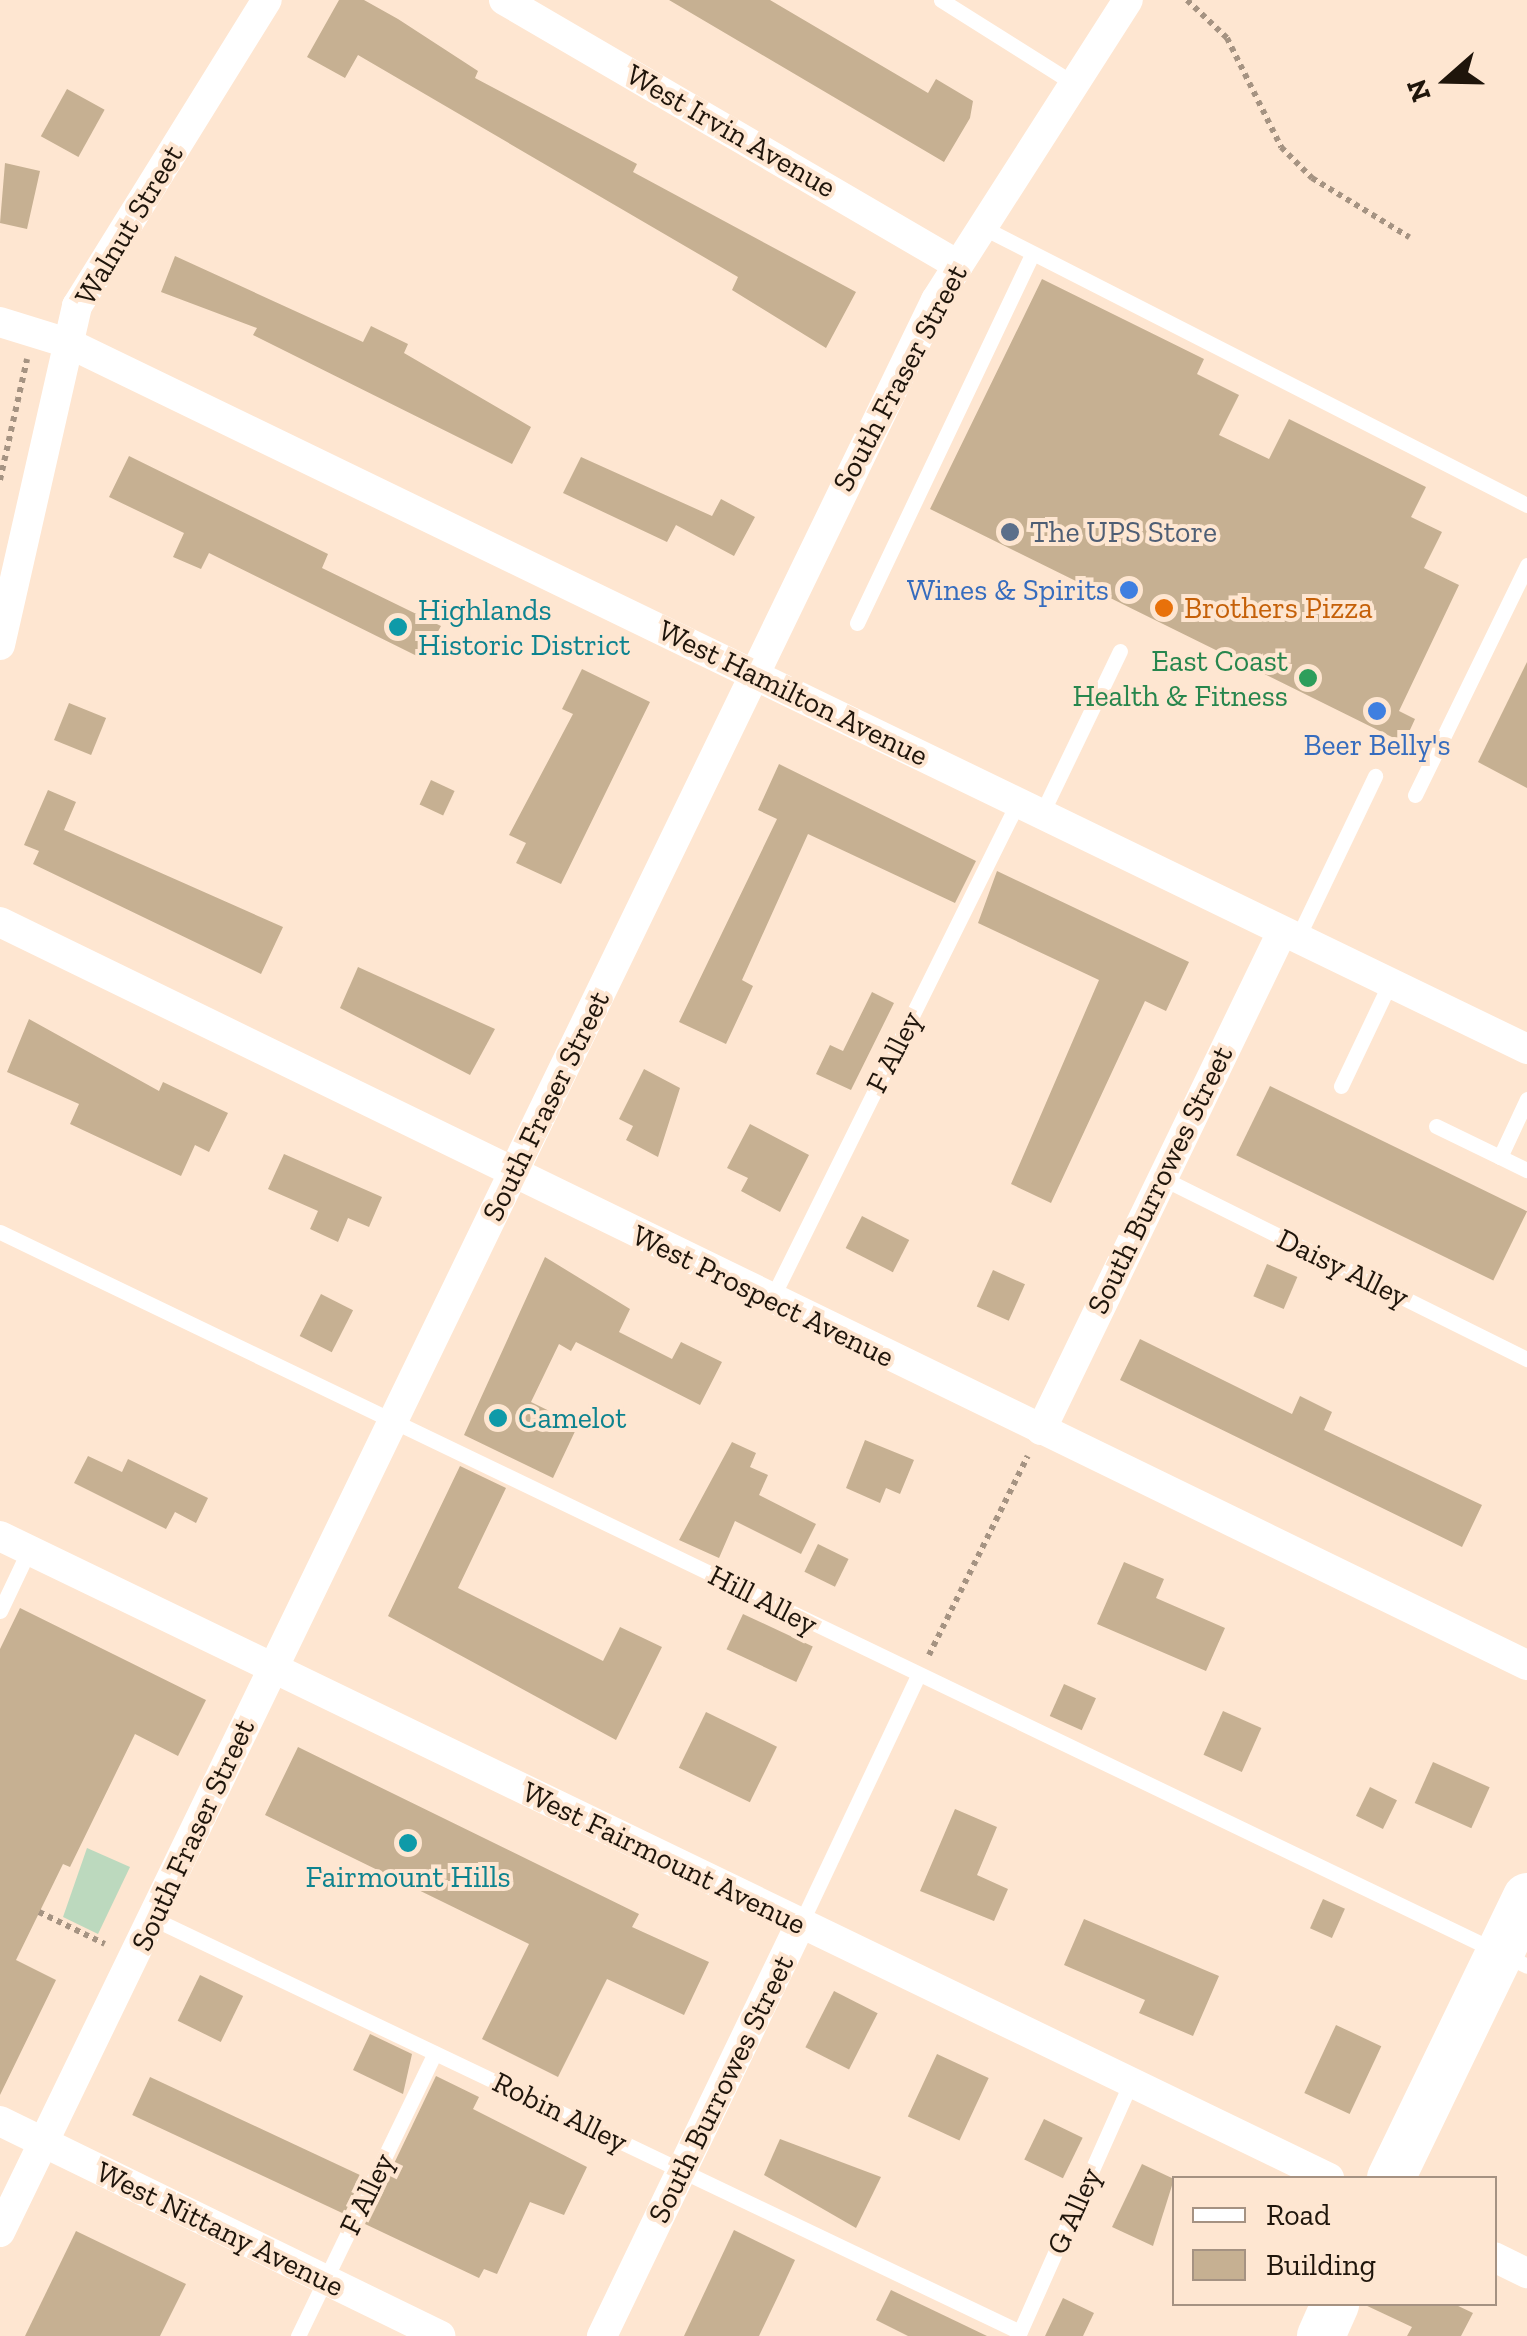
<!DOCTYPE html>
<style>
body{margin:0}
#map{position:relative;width:1527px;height:2336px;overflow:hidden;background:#fee6d1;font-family:"Zilla Slab",serif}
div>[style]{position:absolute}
.green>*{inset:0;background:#bcd9be}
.building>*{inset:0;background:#c6b092;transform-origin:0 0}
.path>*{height:6px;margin-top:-3px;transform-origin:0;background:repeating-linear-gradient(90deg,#a59382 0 5px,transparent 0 10px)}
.lane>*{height:15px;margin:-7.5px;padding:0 7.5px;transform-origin:7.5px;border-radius:7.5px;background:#fff}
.street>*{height:30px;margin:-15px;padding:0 15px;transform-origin:15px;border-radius:15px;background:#fff}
.primary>*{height:48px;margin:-24px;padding:0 24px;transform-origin:24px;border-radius:24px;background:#fff}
.dots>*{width:28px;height:28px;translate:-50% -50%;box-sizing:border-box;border:5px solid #fee6d1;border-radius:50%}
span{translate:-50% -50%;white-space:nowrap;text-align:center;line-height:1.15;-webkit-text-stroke:8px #fee6d1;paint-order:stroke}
.street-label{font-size:30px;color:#1f150b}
.service-label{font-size:30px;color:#4e5e75}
.left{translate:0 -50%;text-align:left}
.shop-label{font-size:30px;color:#366cbe}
.right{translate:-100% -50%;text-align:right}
.food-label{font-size:30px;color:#c56008}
.culture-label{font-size:30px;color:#0d838f}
.leisure-label{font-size:30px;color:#27864d}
.legend{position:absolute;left:1172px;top:2176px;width:325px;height:130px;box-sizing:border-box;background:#fee6d1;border:2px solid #a59282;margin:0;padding:12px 18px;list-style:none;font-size:30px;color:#1f150b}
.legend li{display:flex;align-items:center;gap:20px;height:50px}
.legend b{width:50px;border:2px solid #a59282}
.north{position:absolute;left:1397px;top:30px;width:100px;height:100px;-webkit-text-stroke:8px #fee6d1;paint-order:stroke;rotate:250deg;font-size:28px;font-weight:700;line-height:40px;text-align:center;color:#1f150b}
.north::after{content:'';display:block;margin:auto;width:35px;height:45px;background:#1f150b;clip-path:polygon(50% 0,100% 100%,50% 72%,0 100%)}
</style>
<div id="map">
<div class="green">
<div style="clip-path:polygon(87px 1848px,130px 1867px,98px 1934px,63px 1917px)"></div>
</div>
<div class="building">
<div style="clip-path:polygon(339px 0,364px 0,398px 19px,478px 71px,475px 78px,637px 164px,633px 172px,856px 292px,826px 348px,732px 290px,738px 277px,358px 55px,345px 78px,307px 57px)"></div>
<div style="clip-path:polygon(669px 0,770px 0,928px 93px,936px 79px,973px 101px,970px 118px,944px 162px)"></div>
<div style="left:67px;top:89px;width:43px;height:54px;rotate:29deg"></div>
<div style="clip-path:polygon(5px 163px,40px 171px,27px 229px,0 223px)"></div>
<div style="clip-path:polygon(175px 256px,363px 342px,371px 326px,408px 344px,404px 353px,531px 427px,512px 464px,253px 335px,257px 328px,161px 292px)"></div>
<div style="clip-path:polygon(1042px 279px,1204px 359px,1197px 374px,1239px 395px,1219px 435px,1269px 459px,1289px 419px,1426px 487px,1411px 517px,1442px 532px,1424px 568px,1459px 585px,1399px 711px,1415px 719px,1404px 743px,930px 509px)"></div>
<div style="clip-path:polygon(129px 456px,328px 554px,322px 568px,441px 626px,423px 659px,209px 553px,201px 569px,173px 557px,184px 533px,109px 497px)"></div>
<div style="clip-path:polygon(581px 457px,712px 516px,721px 499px,755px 517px,734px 556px,676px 525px,667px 542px,563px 493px)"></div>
<div style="clip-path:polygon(1527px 662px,1527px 788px,1478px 762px)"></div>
<div style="clip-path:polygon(582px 669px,650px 702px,561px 884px,516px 863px,526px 843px,509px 835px,573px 714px,562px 709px)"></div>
<div style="left:69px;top:703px;width:40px;height:40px;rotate:22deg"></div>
<div style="clip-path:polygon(779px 764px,976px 861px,955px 903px,808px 834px,742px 980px,753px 986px,726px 1044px,679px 1022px,777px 819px,758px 810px)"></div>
<div style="left:431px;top:780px;width:26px;height:27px;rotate:25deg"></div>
<div style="clip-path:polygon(48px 790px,76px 802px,64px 830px,283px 927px,261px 974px,33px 864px,39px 851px,24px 845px)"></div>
<div style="clip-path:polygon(997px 871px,1189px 962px,1166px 1011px,1145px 1001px,1051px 1203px,1011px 1184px,1099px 980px,978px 923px)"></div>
<div style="clip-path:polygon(358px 967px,495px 1029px,470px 1075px,340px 1008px)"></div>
<div style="clip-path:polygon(872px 992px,894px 1003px,851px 1090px,816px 1074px,830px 1045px,843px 1051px)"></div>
<div style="clip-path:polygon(29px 1019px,159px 1091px,163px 1082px,228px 1113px,209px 1152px,195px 1145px,181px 1176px,70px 1124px,79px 1104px,7px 1072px)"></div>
<div style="clip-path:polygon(644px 1069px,680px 1088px,658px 1157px,626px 1140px,633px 1126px,619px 1119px)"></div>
<div style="left:1270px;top:1086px;width:286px;height:77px;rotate:26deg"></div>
<div style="clip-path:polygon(750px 1124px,809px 1155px,780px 1212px,741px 1191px,748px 1178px,727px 1168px)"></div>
<div style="clip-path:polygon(284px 1154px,382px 1197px,369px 1227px,348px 1218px,338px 1242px,310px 1229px,318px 1211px,268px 1189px)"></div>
<div style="left:862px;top:1216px;width:53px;height:36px;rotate:27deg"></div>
<div style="clip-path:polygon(545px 1257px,630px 1309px,619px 1332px,672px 1359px,681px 1342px,722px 1362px,700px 1405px,576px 1342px,571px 1351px,559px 1344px,531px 1402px,578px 1425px,553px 1478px,464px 1435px)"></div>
<div style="left:1267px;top:1264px;width:33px;height:35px;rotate:23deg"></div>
<div style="left:993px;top:1270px;width:35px;height:40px;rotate:24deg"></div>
<div style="left:321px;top:1294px;width:36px;height:47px;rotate:27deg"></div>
<div style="clip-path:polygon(1140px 1339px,1292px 1414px,1300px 1396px,1332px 1412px,1324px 1430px,1482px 1505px,1462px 1547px,1120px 1380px)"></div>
<div style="clip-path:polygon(865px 1440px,914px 1460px,900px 1494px,886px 1488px,880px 1503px,846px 1488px)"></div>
<div style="clip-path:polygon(732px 1442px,756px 1453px,750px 1467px,768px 1475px,759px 1495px,816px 1524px,801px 1554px,735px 1521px,719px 1558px,679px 1540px)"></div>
<div style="clip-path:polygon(88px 1456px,122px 1472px,128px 1459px,208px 1498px,196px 1523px,175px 1512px,166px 1529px,74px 1483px)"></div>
<div style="clip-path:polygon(460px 1466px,506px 1488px,458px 1588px,603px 1661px,620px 1627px,662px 1647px,616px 1740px,388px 1616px)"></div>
<div style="left:818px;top:1544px;width:34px;height:31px;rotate:26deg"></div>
<div style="clip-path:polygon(1124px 1562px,1164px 1579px,1156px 1598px,1225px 1628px,1206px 1671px,1097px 1624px)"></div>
<div style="clip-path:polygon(20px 1608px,206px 1700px,178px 1756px,135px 1734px,70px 1867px,63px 1864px,16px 1960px,56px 1980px,0 2095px,0 1649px)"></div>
<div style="left:743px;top:1614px;width:77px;height:39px;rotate:25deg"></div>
<div style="left:1064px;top:1684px;width:35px;height:35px;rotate:24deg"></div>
<div style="left:1223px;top:1711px;width:42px;height:48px;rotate:24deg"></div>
<div style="left:706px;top:1712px;width:79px;height:62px;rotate:26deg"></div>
<div style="clip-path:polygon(298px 1747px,639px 1914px,632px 1927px,709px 1962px,684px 2015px,607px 1979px,558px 2077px,482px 2039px,529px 1944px,265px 1815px)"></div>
<div style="left:1433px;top:1762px;width:62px;height:45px;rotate:24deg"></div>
<div style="left:1370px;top:1787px;width:30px;height:32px;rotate:26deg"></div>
<div style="clip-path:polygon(955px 1809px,997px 1827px,977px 1875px,1008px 1889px,994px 1921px,920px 1891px)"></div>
<div style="left:1323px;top:1899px;width:24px;height:32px;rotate:24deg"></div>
<div style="clip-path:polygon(1084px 1919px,1219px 1976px,1193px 2036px,1139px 2013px,1145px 2000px,1064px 1965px)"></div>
<div style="left:200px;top:1975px;width:48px;height:51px;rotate:26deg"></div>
<div style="left:834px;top:1991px;width:49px;height:63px;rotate:27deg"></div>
<div style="left:1336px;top:2025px;width:50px;height:75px;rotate:25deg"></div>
<div style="clip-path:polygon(370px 2034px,412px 2054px,403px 2094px,353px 2070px)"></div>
<div style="left:937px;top:2054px;width:57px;height:69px;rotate:25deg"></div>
<div style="clip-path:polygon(436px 2076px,479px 2097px,473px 2109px,587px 2167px,564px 2215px,530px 2202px,497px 2274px,484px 2269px,479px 2278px,365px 2224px)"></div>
<div style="left:150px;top:2077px;width:234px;height:42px;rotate:25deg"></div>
<div style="left:1044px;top:2119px;width:43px;height:45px;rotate:26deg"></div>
<div style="clip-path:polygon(780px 2139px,881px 2177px,856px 2228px,764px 2175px)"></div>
<div style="clip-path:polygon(1142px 2164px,1174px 2179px,1153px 2246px,1112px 2227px)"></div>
<div style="clip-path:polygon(734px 2230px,795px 2260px,781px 2290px,759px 2336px,684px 2336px)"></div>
<div style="clip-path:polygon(76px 2231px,186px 2284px,160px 2336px,25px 2336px)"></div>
<div style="clip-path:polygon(891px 2290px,987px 2336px,908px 2336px,876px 2320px)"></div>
<div style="clip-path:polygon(1063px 2298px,1094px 2313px,1083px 2336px,1045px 2336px)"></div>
<div style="clip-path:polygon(1363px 2304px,1454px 2304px,1473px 2313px,1461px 2336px,1407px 2336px,1412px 2327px)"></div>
</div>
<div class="path">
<div style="left:1187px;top:0;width:55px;rotate:43.5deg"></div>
<div style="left:1227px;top:38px;width:122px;rotate:63.6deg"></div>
<div style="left:1281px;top:147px;width:44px;rotate:45deg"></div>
<div style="left:1312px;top:178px;width:114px;rotate:31.3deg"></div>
<div style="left:0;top:480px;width:124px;rotate:-77.4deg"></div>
<div style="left:929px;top:1655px;width:222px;rotate:-63.6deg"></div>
<div style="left:39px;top:1912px;width:73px;rotate:25.9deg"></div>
</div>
<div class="lane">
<div style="left:941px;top:0;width:156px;rotate:32.2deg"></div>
<div style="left:982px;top:227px;width:612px;rotate:27.03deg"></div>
<div style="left:857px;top:623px;width:408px;rotate:-64.6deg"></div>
<div style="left:1415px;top:795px;width:256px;rotate:-64deg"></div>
<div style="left:1041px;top:815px;width:182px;rotate:-64.3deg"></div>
<div style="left:1297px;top:939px;width:181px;rotate:-64.4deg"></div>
<div style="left:1341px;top:1086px;width:114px;rotate:-64.6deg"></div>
<div style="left:1436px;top:1126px;width:71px;rotate:25.8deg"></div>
<div style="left:1500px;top:1157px;width:64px;rotate:-65deg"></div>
<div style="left:1500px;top:1157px;width:30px;rotate:26deg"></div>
<div style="left:1160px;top:1177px;width:410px;rotate:26.4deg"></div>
<div style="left:0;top:1232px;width:1694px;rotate:25.67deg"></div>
<div style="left:771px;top:1300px;width:554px;rotate:-63.62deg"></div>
<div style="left:0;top:1611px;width:68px;rotate:-64.6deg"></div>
<div style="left:154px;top:1919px;width:959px;rotate:25.5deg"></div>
<div style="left:801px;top:1923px;width:271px;rotate:-64.7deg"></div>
<div style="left:298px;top:2336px;width:314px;rotate:-64.2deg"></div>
<div style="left:1018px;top:2336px;width:275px;rotate:-66deg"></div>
</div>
<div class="street">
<div style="left:504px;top:0;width:526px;rotate:30.27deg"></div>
<div style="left:0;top:322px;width:71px;rotate:17.2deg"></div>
<div style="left:68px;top:343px;width:1621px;rotate:25.82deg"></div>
<div style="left:0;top:645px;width:348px;rotate:-77.2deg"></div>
<div style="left:77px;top:306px;width:360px;rotate:-58.2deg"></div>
<div style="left:0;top:922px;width:1698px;rotate:25.95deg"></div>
<div style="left:1041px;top:1430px;width:553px;rotate:-64.18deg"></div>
<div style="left:0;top:1536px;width:1476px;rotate:25.78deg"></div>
<div style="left:0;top:2121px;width:490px;rotate:26deg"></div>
<div style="left:0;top:2232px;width:2147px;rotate:-64.15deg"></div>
<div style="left:936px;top:300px;width:356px;rotate:-57.4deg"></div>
<div style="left:1494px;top:2257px;width:37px;rotate:26deg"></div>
<div style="left:602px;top:2336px;width:458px;rotate:-64.3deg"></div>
</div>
<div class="primary">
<div style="left:1391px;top:2178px;width:312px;rotate:-64.2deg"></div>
<div style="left:1321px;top:2336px;width:35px;rotate:-66deg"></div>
</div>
<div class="dots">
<div style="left:1010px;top:532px;background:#5c6f8a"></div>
<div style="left:1129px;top:590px;background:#3f7fe0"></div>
<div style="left:1164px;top:608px;background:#e8710a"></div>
<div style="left:398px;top:627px;background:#0f9aa8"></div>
<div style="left:1308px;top:678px;background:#2e9e5b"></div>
<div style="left:1377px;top:711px;background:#3f7fe0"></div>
<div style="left:498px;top:1418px;background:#0f9aa8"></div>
<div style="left:408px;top:1843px;background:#0f9aa8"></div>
</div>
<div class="street-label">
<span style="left:731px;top:131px;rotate:30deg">West Irvin Avenue</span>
<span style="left:129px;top:225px;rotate:-59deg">Walnut Street</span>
<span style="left:900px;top:378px;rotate:-62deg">South Fraser Street</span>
<span style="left:793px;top:693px;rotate:26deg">West Hamilton Avenue</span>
<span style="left:894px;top:1052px;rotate:-63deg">F Alley</span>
<span style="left:546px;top:1106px;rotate:-64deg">South Fraser Street</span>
<span style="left:1160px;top:1180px;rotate:-64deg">South Burrowes Street</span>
<span style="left:1343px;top:1268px;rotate:26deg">Daisy Alley</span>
<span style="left:763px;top:1296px;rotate:26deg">West Prospect Avenue</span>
<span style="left:763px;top:1600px;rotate:27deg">Hill Alley</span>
<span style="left:193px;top:1835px;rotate:-65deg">South Fraser Street</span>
<span style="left:664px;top:1858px;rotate:26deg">West Fairmount Avenue</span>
<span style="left:721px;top:2089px;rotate:-64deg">South Burrowes Street</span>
<span style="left:560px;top:2112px;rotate:26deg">Robin Alley</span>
<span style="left:367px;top:2194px;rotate:-64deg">F Alley</span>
<span style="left:1074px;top:2211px;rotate:-66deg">G Alley</span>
<span style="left:220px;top:2229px;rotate:26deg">West Nittany Avenue</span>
</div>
<div class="service-label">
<span class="left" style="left:1030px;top:532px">The UPS Store</span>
</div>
<div class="shop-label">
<span class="right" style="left:1109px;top:590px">Wines &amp; Spirits</span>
<span style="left:1377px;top:745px">Beer Belly's</span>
</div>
<div class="food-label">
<span class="left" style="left:1184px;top:608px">Brothers Pizza</span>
</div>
<div class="culture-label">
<span class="left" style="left:418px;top:627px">Highlands<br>Historic District</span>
<span class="left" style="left:518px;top:1418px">Camelot</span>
<span style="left:408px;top:1877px">Fairmount Hills</span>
</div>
<div class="leisure-label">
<span class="right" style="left:1288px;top:678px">East Coast<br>Health &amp; Fitness</span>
</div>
<ul class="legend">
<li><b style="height:12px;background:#fff"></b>Road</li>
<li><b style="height:28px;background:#c6b092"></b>Building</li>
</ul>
<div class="north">N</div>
</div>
